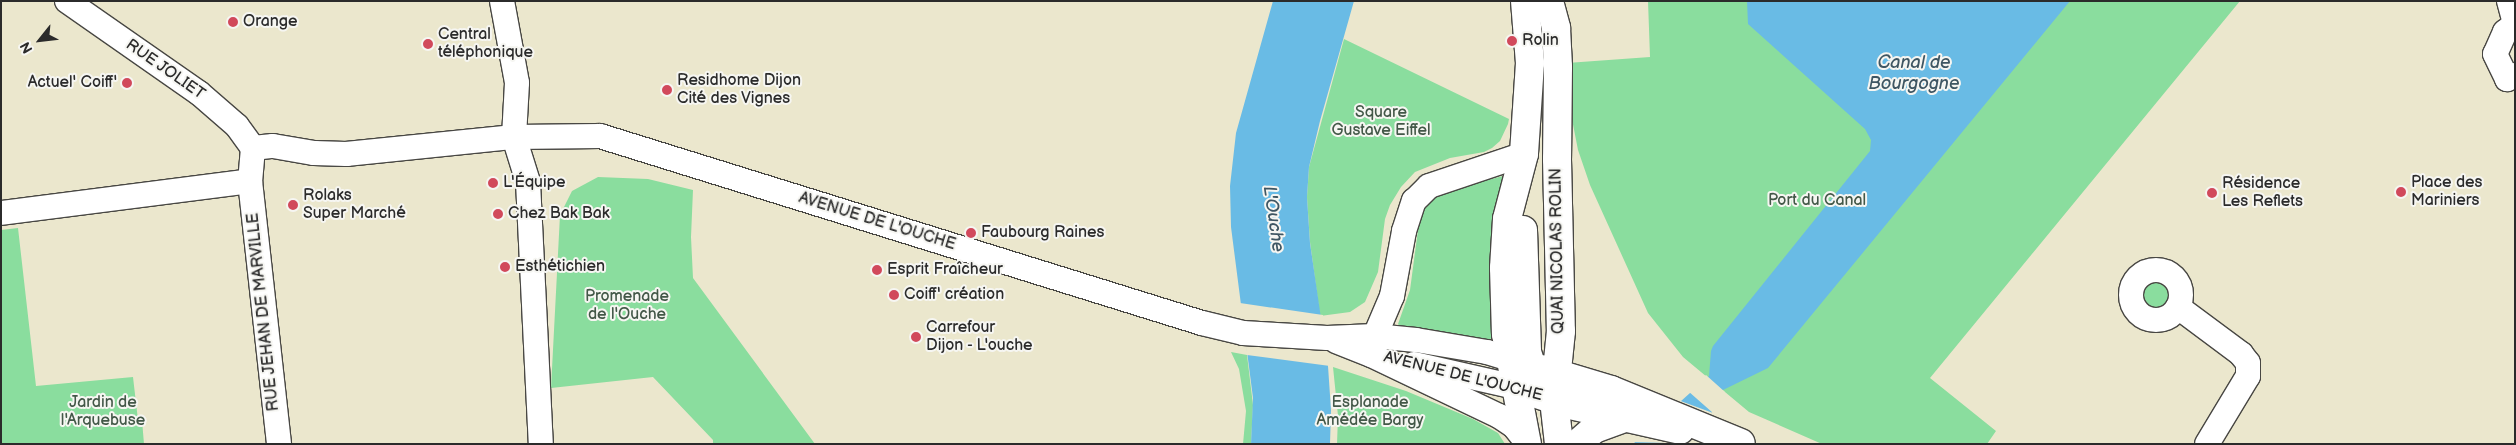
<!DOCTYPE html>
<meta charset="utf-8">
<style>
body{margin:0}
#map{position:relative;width:2516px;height:445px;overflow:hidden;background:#ebe7cd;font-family:"Balsamiq Sans",sans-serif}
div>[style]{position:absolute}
.green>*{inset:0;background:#8add9e}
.round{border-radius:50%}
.water>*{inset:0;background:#69bbe5}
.pier>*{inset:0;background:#ebe7cd}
.roads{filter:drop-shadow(1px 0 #484743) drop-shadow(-1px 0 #484743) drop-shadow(0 1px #484743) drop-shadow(0 -1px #484743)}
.street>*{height:24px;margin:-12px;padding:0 12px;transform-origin:12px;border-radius:12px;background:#fff}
.street>.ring{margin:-12px;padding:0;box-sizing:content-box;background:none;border:24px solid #fff;border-radius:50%}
.secondary>*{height:28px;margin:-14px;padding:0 14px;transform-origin:14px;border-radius:14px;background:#fff}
.dots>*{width:14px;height:14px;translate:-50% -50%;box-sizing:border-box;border:2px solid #f6f6f2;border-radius:50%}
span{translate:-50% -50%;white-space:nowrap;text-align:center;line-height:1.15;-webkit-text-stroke:4px #f6f6f2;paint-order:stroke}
.poi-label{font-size:16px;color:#2b2b2b}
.left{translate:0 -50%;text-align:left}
.right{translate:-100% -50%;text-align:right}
.street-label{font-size:16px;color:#2b2b2b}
.park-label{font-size:16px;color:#435848}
.water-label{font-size:18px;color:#3e5663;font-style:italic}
.frame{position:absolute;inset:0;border:2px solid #2b2b2b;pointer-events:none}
.north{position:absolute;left:15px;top:15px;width:50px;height:50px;-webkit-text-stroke:4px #f6f6f2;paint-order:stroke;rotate:241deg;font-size:14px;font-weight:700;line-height:20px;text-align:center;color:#2b2b2b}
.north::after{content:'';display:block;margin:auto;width:18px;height:22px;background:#2b2b2b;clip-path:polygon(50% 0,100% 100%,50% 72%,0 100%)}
</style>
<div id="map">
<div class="green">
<div style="clip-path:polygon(1648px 1px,2240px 1px,1930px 378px,1996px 431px,1987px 444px,1822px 444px,1749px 412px,1683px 357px,1648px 313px,1590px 185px,1578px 150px,1569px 104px,1567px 63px,1650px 57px)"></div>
<div style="clip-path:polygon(1344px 39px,1509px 119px,1508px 124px,1500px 141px,1492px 148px,1484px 152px,1450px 158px,1415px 172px,1401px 187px,1390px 205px,1385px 219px,1378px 272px,1365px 302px,1350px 312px,1320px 316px,1310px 242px,1307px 197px,1309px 167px)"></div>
<div style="clip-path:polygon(1503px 176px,1507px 182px,1497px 335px,1483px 343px,1402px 329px,1398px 324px,1410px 290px,1420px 215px,1431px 200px,1442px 192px)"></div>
<div style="clip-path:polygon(598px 177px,648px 179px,693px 190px,691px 237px,693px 278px,815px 444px,713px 444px,713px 440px,653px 377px,551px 388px,560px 215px,572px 191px)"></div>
<div style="clip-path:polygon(18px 228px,36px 386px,133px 377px,138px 420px,142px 420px,144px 444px,1px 444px,1px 230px)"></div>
<div class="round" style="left:2139px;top:278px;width:32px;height:32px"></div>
<div style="clip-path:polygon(1231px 352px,1247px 355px,1253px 405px,1251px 444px,1243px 444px,1246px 411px,1239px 369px)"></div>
<div style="clip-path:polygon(1333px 367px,1406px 391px,1473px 419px,1498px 433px,1505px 444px,1337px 444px,1338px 416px)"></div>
</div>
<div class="water">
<div style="clip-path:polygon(1273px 1px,1354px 1px,1320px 121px,1309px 167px,1307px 197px,1310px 243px,1328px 366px,1331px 410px,1330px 444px,1251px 444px,1253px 398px,1231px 227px,1230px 186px,1236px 133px)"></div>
<div style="clip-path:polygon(1747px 1px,2070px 1px,1768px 368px,1723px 390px,1697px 444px,1633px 444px,1709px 376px,1711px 351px,1713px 346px,1870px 151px,1871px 140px,1865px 129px,1748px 24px)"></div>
</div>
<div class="pier">
<div style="clip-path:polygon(1240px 303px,1323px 315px,1330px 366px,1247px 355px)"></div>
<div style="clip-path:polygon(1706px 375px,1725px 392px,1700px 444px,1631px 442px,1678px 400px,1713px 413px,1688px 391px)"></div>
</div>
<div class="roads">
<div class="street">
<div style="left:67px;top:1px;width:161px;rotate:34.9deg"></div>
<div style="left:199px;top:93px;width:50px;rotate:41deg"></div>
<div style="left:237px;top:126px;width:27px;rotate:54deg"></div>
<div style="left:502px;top:1px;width:83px;rotate:79.6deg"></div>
<div style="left:517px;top:83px;width:54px;rotate:93.2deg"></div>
<div style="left:514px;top:137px;width:47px;rotate:72.7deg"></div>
<div style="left:528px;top:182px;width:262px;rotate:87.2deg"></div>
<div style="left:2509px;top:1px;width:24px;rotate:75deg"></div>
<div style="left:2515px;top:24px;width:13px;rotate:141deg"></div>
<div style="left:2505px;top:32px;width:24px;rotate:114deg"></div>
<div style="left:2495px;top:54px;width:28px;rotate:64deg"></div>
<div style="left:2507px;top:79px;width:9px;rotate:-27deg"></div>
<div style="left:253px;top:148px;width:20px;rotate:-6deg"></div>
<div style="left:273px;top:146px;width:42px;rotate:9.7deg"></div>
<div style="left:314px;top:153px;width:32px;rotate:2deg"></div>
<div style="left:346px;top:154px;width:169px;rotate:-5.8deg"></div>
<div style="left:514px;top:137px;width:86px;rotate:-0.7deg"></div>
<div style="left:600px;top:136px;width:630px;rotate:17.26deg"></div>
<div style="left:1202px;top:323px;width:42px;rotate:13.7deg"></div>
<div style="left:1243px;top:333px;width:84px;rotate:3.4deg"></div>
<div style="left:1327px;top:338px;width:48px;rotate:-2.4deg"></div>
<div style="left:1375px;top:336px;width:41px;rotate:5.6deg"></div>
<div style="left:1416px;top:340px;width:72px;rotate:9.6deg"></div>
<div style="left:1487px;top:352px;width:24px;rotate:17deg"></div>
<div style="left:253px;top:148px;width:33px;rotate:95deg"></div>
<div style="left:250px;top:181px;width:265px;rotate:83.7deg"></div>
<div style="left:1px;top:213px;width:251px;rotate:-7.3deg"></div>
<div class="ring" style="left:2131px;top:270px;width:26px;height:26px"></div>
<div style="left:2178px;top:307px;width:79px;rotate:36.7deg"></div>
<div style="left:2241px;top:354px;width:11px;rotate:52deg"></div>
<div style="left:2248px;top:363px;width:13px;rotate:90deg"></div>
<div style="left:2248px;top:376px;width:79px;rotate:121.1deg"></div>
<div style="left:1375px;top:336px;width:43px;rotate:-67deg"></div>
<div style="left:1392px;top:296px;width:66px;rotate:-79.5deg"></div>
<div style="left:1404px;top:231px;width:32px;rotate:-72deg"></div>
<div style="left:1414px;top:201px;width:21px;rotate:-45deg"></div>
<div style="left:1429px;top:186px;width:100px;rotate:-18.6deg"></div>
<div style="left:1336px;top:341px;width:38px;rotate:22deg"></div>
<div style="left:1371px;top:355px;width:142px;rotate:25.5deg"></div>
<div style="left:1499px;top:416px;width:18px;rotate:34deg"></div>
<div style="left:1514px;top:426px;width:18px;rotate:52deg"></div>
<div style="left:1414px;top:364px;width:104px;rotate:12.8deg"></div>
</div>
<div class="secondary">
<div style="left:1525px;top:1px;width:62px;rotate:85.4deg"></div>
<div style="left:1530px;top:63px;width:91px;rotate:93.8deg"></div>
<div style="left:1524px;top:154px;width:67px;rotate:104.7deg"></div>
<div style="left:1507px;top:219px;width:49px;rotate:93.5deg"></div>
<div style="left:1504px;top:268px;width:66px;rotate:88.3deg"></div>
<div style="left:1506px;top:334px;width:112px;rotate:79.2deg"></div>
<div style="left:1549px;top:1px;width:28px;rotate:75deg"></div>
<div style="left:1556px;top:28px;width:39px;rotate:87deg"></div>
<div style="left:1558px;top:67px;width:92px;rotate:90.6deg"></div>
<div style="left:1557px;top:159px;width:172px;rotate:88.7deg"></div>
<div style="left:1561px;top:331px;width:69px;rotate:95.8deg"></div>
<div style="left:1554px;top:400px;width:44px;rotate:83.5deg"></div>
<div style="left:1523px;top:230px;width:122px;rotate:88.1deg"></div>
<div style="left:1527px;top:352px;width:25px;rotate:72deg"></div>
<div style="left:1535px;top:376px;width:31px;rotate:52deg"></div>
<div style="left:1541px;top:369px;width:73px;rotate:16.7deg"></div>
<div style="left:1611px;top:390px;width:140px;rotate:22.2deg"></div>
<div style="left:1540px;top:395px;width:28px;rotate:19deg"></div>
<div style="left:1566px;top:404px;width:117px;rotate:12.8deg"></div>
<div style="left:1577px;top:444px;width:23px;rotate:-41deg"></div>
<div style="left:1594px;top:429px;width:32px;rotate:-20deg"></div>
</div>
</div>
<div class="dots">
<div style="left:233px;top:22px;background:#d1495b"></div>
<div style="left:1512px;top:41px;background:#d1495b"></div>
<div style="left:428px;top:44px;background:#d1495b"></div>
<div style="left:127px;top:83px;background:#d1495b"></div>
<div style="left:667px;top:90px;background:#d1495b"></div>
<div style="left:493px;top:183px;background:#d1495b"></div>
<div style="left:2401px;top:192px;background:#d1495b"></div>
<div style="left:2212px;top:193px;background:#d1495b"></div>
<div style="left:293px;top:205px;background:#d1495b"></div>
<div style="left:498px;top:214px;background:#d1495b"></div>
<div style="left:971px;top:233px;background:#d1495b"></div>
<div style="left:505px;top:267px;background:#d1495b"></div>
<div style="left:877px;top:270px;background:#d1495b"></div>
<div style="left:894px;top:295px;background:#d1495b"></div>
<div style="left:916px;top:337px;background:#d1495b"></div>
</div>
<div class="poi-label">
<span class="left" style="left:243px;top:22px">Orange</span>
<span class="left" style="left:438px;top:44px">Central<br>téléphonique</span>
<span class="left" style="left:1522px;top:41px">Rolin</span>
<span class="left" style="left:677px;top:90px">Residhome Dijon<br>Cité des Vignes</span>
<span class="right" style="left:117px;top:83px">Actuel' Coiff'</span>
<span class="left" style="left:503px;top:183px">L'Équipe</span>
<span class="left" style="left:2411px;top:192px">Place des<br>Mariniers</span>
<span class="left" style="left:2222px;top:193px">Résidence<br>Les Reflets</span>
<span class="left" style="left:303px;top:205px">Rolaks<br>Super Marché</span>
<span class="left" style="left:508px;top:214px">Chez Bak Bak</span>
<span class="left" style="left:981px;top:233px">Faubourg Raines</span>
<span class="left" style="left:515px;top:267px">Esthétichien</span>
<span class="left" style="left:887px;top:270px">Esprit Fraîcheur</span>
<span class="left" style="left:904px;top:295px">Coiff' création</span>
<span class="left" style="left:926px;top:337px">Carrefour<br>Dijon - L'ouche</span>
</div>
<div class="street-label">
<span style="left:165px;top:70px;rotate:35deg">RUE JOLIET</span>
<span style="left:877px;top:222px;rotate:17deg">AVENUE DE L'OUCHE</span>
<span style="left:1558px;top:251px;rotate:-91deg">QUAI NICOLAS ROLIN</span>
<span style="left:264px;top:312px;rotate:-96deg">RUE JEHAN DE MARVILLE</span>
<span style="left:1463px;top:377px;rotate:14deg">AVENUE DE L'OUCHE</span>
</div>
<div class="park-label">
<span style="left:1381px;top:122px">Square<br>Gustave Eiffel</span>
<span style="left:1817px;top:201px">Port du Canal</span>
<span style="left:627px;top:306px">Promenade<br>de l'Ouche</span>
<span style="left:103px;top:412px">Jardin de<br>l'Arquebuse</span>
<span style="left:1370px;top:412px">Esplanade<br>Amédée Bargy</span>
</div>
<div class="water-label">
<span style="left:1914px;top:74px">Canal de<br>Bourgogne</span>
<span style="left:1273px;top:219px;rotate:82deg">L'Ouche</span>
</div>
<div class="frame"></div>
<div class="north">N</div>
</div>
